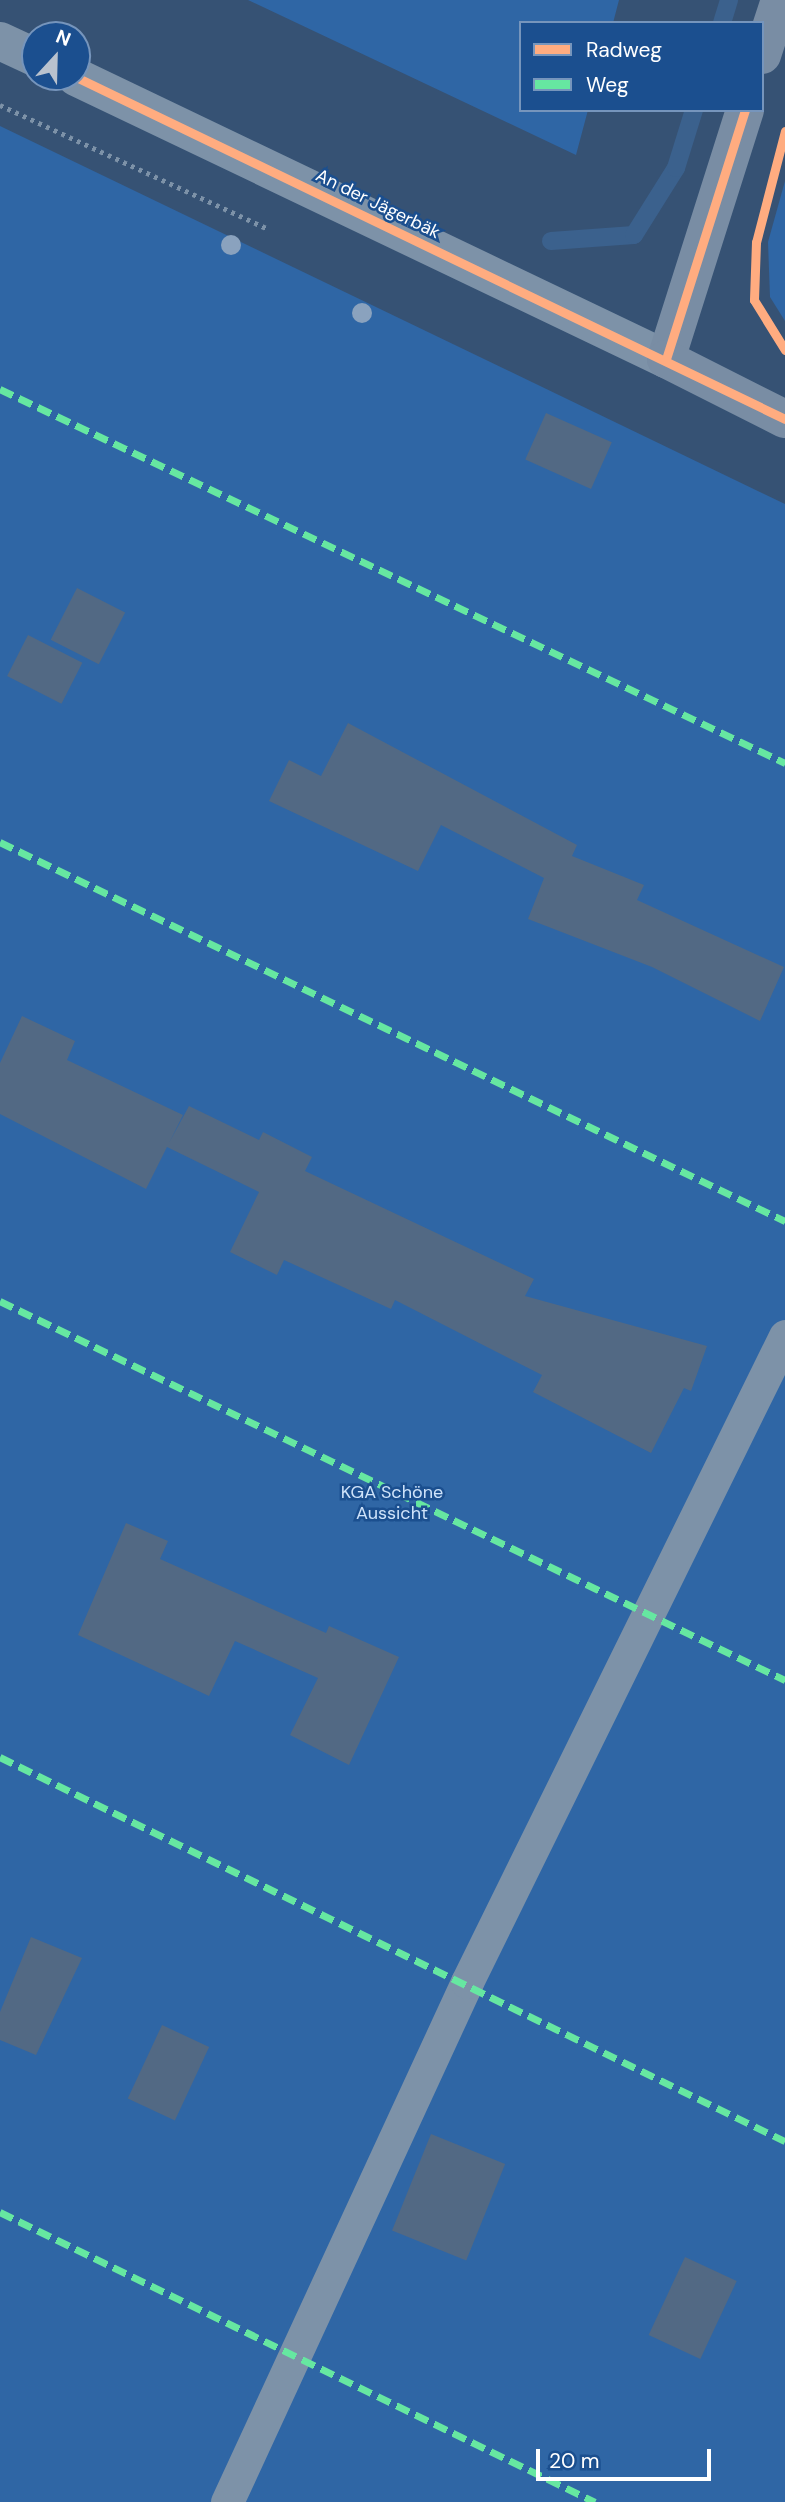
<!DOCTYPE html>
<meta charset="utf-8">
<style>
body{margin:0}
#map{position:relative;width:785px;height:2502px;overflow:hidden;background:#365274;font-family:"DM Sans",sans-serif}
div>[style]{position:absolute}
.green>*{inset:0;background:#2f66a5}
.stream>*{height:18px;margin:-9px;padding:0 9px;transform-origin:9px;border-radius:9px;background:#3b618d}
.building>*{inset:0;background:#526984;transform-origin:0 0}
.path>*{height:4.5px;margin-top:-2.25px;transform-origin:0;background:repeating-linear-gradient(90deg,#7d92a8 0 3.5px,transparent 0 8.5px)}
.lane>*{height:33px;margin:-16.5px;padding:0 16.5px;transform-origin:16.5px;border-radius:16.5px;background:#7d92a8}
.street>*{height:38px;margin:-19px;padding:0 19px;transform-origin:19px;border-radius:19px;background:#7d92a8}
.secondary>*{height:38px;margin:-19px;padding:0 19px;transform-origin:19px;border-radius:19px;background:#798da4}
.quiet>*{height:7px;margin-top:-3.5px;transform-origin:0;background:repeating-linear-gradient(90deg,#66e7a1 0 14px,transparent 0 21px)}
.cycleway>*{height:9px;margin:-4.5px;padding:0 4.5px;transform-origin:4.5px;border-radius:4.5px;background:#ffac80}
.trees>*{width:20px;height:20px;margin:-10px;border-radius:50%;background:#8aa2be}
span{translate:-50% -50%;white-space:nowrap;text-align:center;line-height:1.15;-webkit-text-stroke:5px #1b4f8f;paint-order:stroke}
.street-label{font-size:18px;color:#fff}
.park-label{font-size:18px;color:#cfe3fa}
.legend{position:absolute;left:519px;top:21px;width:245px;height:91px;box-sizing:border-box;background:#1b4f8f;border:2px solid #7695bc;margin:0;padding:9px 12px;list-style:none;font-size:21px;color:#fff}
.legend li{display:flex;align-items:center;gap:14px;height:35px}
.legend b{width:35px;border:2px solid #7695bc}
.north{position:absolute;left:21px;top:21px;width:70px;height:70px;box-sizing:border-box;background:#1b4f8f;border:2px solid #7695bc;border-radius:50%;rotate:22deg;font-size:19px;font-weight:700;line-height:28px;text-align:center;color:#fff}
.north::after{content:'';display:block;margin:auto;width:24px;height:32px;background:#b9c2ce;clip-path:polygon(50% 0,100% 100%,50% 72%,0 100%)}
.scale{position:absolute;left:536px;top:2449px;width:175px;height:32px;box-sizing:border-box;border:4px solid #fff;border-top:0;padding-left:9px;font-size:21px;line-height:24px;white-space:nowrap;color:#fff;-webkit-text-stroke:5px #1b4f8f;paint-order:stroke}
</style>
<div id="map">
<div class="green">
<div style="clip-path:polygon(248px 0,619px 0,613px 23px,521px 23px,521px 110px,588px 110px,576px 155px)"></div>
<div style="clip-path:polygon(0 126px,785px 504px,785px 2502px,0 2502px)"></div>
<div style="clip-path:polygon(785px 181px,785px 321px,770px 297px,768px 242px)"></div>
</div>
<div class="stream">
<div style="left:722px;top:23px;width:24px;rotate:-73deg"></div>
<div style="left:551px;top:241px;width:83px;rotate:-4.1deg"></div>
<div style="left:634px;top:235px;width:79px;rotate:-57.9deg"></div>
<div style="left:676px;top:168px;width:61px;rotate:-72.8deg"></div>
</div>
<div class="building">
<div style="left:546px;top:413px;width:72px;height:51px;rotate:24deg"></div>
<div style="left:77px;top:588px;width:54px;height:58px;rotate:27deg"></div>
<div style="left:28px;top:635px;width:61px;height:46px;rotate:27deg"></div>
<div style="clip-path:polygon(348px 723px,577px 845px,572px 856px,644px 885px,637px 900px,784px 967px,760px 1021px,652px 967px,528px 919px,544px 878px,441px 825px,418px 871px,269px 801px,289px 760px,321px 776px)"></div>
<div style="clip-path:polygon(22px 1016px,75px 1041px,67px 1060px,183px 1115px,169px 1143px,189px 1106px,259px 1140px,263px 1132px,312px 1157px,305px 1171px,534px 1279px,525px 1296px,707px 1346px,691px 1391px,684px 1388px,651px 1453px,533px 1392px,542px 1375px,395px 1300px,391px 1309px,284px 1260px,277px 1275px,230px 1252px,259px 1192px,167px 1147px,146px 1189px,0 1114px,0 1063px)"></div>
<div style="clip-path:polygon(126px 1523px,168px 1541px,160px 1559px,326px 1633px,329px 1626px,399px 1657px,349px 1765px,290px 1735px,318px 1678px,235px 1641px,209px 1696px,78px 1635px)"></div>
<div style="clip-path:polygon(31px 1937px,82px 1958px,36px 2055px,0 2040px,0 2012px)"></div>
<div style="left:162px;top:2025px;width:52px;height:81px;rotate:25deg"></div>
<div style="left:431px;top:2134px;width:80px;height:104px;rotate:22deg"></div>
<div style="left:685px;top:2257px;width:57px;height:86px;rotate:25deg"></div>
</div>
<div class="path">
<div style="left:0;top:105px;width:293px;rotate:24.8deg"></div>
</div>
<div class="lane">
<div style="left:227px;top:2502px;width:573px;rotate:-65.22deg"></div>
<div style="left:467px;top:1982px;width:720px;rotate:-63.79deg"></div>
</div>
<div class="street">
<div style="left:0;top:41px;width:38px;rotate:25deg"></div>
<div style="left:76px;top:77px;width:654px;rotate:25.55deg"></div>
</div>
<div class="secondary">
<div style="left:762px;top:55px;width:58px;rotate:-71.9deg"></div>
<div style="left:745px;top:110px;width:261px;rotate:107.6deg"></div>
<div style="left:666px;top:359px;width:133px;rotate:26.8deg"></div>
</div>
<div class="quiet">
<div style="left:0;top:389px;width:870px;rotate:25.47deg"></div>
<div style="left:0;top:842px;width:872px;rotate:25.77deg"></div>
<div style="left:0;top:1301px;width:872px;rotate:25.77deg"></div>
<div style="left:0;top:1757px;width:874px;rotate:26.07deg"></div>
<div style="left:0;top:2212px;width:662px;rotate:25.98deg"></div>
</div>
<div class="cycleway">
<div style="left:76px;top:77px;width:787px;rotate:25.75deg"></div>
<div style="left:785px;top:131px;width:115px;rotate:104.6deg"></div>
<div style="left:756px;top:242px;width:58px;rotate:92deg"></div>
<div style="left:754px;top:300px;width:59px;rotate:58.2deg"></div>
<div style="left:666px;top:359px;width:261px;rotate:-72.4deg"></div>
</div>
<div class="trees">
<div style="left:231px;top:245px"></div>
<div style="left:362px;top:313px"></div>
</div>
<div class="street-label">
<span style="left:378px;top:204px;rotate:26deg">An der Jägerbäk</span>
</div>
<div class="park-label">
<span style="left:392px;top:1503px">KGA Schöne<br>Aussicht</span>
</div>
<ul class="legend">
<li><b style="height:9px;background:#ffac80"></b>Radweg</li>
<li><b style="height:9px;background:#66e7a1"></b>Weg</li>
</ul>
<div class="north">N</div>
<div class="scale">20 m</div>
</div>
